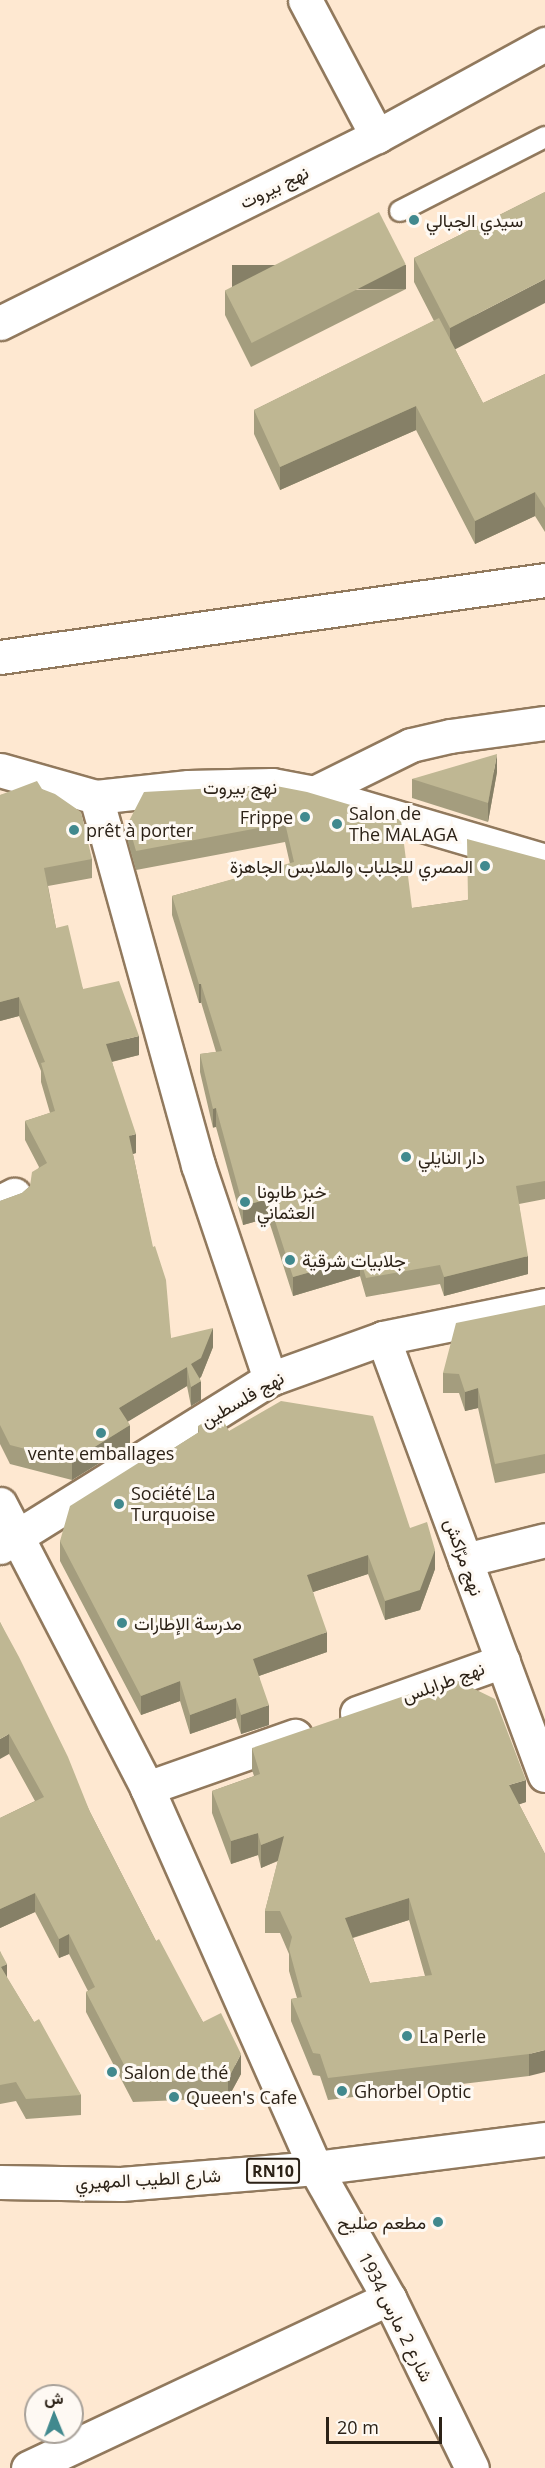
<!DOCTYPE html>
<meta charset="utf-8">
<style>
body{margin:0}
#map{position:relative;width:545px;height:2468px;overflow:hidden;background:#fee8d1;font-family:"Open Sans",Vazirmatn,sans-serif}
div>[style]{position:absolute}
.roads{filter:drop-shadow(2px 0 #91795d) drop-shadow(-2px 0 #91795d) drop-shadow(0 2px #91795d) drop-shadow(0 -2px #91795d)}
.lane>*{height:20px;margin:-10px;padding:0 10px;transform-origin:10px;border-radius:10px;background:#fff}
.street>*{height:33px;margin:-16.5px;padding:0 16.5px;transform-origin:16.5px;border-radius:16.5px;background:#fff}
.secondary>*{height:33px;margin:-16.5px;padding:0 16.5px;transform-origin:16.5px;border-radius:16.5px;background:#fff}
.primary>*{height:33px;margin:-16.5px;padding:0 16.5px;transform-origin:16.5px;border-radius:16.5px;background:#fff}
.wall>*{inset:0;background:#a49d7e}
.shaded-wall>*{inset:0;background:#868067;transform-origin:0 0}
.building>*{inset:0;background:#bfb793;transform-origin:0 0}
.dots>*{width:16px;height:16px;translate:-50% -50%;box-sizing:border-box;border:3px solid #fef9f3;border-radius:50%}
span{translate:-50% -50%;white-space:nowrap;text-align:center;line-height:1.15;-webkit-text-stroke:6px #fef9f3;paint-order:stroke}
.shield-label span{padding:2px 4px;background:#fef9f3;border:2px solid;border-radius:4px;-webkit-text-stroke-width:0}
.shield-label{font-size:16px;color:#2c2217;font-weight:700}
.street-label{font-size:18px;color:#2c2217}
.poi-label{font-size:18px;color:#2c2217}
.left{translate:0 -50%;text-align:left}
.right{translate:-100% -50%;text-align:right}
.north{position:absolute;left:24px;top:2384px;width:60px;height:60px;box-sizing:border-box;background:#fef9f3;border:2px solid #aaa39b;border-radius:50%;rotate:359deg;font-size:16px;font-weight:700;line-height:24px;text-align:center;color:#2c2217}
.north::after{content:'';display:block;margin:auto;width:21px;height:27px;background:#41898e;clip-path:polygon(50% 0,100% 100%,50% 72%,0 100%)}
.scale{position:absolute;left:326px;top:2417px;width:116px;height:27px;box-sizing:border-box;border:3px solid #2c2217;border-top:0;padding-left:8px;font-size:18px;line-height:21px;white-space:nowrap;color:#2c2217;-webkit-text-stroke:4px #fef9f3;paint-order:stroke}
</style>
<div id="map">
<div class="roads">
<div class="lane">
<div style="left:400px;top:211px;width:163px;rotate:-27deg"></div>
</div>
<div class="street">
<div style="left:305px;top:0;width:154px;rotate:62.1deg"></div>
<div style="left:0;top:657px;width:550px;rotate:-8.04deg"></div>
<div style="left:314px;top:793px;width:108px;rotate:-26.3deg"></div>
<div style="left:411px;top:745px;width:40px;rotate:-13deg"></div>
<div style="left:450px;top:736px;width:96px;rotate:-7.8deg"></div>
<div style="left:96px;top:797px;width:382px;rotate:74.5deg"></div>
<div style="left:198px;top:1165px;width:226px;rotate:71.4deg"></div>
<div style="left:0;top:1202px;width:16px;rotate:-27deg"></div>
<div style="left:383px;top:1338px;width:466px;rotate:69.7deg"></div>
<div style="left:0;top:1504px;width:320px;rotate:62.6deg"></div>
<div style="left:147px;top:1788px;width:415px;rotate:66.1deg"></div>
<div style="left:315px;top:2168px;width:150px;rotate:60.4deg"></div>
<div style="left:389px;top:2298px;width:189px;rotate:64deg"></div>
<div style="left:0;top:1547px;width:318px;rotate:-31.9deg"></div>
<div style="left:270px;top:1379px;width:120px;rotate:-19.9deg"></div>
<div style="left:383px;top:1338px;width:165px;rotate:-11.5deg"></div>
<div style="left:465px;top:1560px;width:82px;rotate:-14deg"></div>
<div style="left:357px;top:1713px;width:155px;rotate:-19.6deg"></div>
<div style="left:147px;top:1788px;width:157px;rotate:-19.4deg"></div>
<div style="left:28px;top:2468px;width:399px;rotate:-25.2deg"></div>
</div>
<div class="secondary">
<div style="left:0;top:323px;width:421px;rotate:-26.4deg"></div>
<div style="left:377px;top:136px;width:192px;rotate:-28.7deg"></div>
<div style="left:0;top:770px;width:100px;rotate:15.7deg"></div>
<div style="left:96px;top:797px;width:93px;rotate:-6.2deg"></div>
<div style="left:188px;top:787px;width:84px;rotate:-1.4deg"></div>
<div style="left:272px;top:785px;width:43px;rotate:10.8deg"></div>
<div style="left:314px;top:793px;width:241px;rotate:16.4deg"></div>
</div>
<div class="primary">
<div style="left:0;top:2182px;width:121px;rotate:0.9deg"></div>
<div style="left:121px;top:2184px;width:195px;rotate:-4.7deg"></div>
<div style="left:315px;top:2168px;width:232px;rotate:-7.2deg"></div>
</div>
</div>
<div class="wall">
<div style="clip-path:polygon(545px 192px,455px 349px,483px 403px,545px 374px,545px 532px,535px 516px,475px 544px,416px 430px,280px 490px,254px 434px,254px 410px,434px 321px,414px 282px,414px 258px)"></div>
<div style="clip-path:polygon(406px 289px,251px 367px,225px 315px,225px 291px)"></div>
<div style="clip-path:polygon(497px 772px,488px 822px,412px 798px,412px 779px)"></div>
<div style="clip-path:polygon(271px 785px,412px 908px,467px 900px,545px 860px,545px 1199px,519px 1204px,528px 1274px,444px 1296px,440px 1284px,366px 1297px,360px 1276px,293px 1296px,268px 1218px,243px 1225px,216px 1127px,213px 1128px,200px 1072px,200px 1054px,216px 1052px,201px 1002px,199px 1003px,172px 915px,172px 896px,290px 864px,285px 842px,136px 870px,128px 842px,128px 823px)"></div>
<div style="clip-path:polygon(42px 789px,92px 859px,92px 878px,48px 886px,56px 928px,83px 989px,139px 1055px,112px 1062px,136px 1153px,133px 1154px,171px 1338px,213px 1347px,201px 1377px,200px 1378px,201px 1400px,191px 1406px,187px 1386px,128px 1421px,130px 1444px,72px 1480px,10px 1464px,0 1444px,0 1201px,22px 1193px,30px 1186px,39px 1167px,25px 1140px,25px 1121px,50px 1113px,41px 1082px,41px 1071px,19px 1016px,0 1021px,0 795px)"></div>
<div style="clip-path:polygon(545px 1305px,545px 1473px,495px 1483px,478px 1408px,465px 1411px,459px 1393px,443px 1393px,443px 1373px)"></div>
<div style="clip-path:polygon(198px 1426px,229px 1431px,410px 1528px,435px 1569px,420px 1610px,385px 1620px,368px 1574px,313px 1592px,327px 1652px,259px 1676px,269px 1725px,241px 1734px,236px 1718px,190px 1734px,180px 1701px,141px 1715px,60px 1561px,60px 1541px,155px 1460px,198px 1433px)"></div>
<div style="clip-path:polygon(0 1622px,90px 1812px,156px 1941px,203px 2022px,241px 2074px,228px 2098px,133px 2102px,86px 2012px,86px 1992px,88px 1991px,69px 1954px,59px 1958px,35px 1912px,0 1928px,0 1818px,35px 1801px,9px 1754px)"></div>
<div style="clip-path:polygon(evenodd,252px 1748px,526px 1802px,519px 1804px,545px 1854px,529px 2076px,328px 2100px,320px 2076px,313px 2075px,291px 2021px,291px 1999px,297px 1998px,289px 1971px,289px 1954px,280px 1933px,265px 1933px,265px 1911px,278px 1861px,261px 1868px,258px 1855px,231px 1864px,212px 1813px,212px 1791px,254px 1776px,252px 1770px,252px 1748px,409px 1920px,425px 1976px,370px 1983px,353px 1938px,409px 1920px)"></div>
<div style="clip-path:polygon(0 1951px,7px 1978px,34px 2022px,81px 2095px,81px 2115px,26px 2119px,16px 2101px,0 2104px)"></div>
</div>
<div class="shaded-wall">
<div style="left:406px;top:265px;width:24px;height:174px;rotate:90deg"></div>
<div style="clip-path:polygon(545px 279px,545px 303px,450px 352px,450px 328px)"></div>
<div style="clip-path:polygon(416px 406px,416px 430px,280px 490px,280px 467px)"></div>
<div style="clip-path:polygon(535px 492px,535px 516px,475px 544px,475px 521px)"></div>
<div style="clip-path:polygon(497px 754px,497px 772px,488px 822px,488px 803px)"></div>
<div style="left:199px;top:984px;width:2px;height:19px"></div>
<div style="clip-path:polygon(19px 997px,19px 1016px,0 1021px,0 1002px)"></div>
<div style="clip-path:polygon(139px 1036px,139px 1055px,106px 1063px,106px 1044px)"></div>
<div style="left:216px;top:1108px;width:19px;height:3px;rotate:90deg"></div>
<div style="clip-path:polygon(136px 1134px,136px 1153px,129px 1155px,129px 1136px)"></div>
<div style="clip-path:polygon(268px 1199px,268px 1218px,243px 1225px,243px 1206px)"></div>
<div style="clip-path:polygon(528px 1256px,528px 1274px,444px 1296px,444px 1277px)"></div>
<div style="clip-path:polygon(360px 1258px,360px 1276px,293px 1296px,293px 1277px)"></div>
<div style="clip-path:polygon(213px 1328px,213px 1347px,201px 1377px,191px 1383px,191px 1364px)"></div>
<div style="clip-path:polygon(187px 1367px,187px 1386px,119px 1427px,119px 1408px)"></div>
<div style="clip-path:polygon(201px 1381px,201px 1400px,191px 1406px,191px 1387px)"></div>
<div style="clip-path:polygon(478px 1388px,478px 1408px,465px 1411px,465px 1392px)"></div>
<div style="clip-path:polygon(130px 1425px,130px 1444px,72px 1480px,72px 1461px)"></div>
<div style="clip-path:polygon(435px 1550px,435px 1569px,420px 1610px,385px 1620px,385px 1601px)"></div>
<div style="clip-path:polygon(368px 1555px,368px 1574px,307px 1594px,307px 1575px)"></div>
<div style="clip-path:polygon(327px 1632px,327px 1652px,253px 1678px,253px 1659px)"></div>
<div style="clip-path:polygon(180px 1681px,180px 1701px,141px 1715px,141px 1696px)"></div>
<div style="clip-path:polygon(236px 1698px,236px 1718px,190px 1734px,190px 1715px)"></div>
<div style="clip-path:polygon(269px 1705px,269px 1725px,241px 1734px,241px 1715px)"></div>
<div style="clip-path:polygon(9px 1734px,9px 1754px,0 1759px,0 1739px)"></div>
<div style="clip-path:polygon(526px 1780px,526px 1802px,509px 1808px,509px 1785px)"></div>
<div style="clip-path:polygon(258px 1833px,258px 1855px,231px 1864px,231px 1841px)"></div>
<div style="clip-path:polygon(284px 1836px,284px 1858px,261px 1868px,261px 1845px)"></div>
<div style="clip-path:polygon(35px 1893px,35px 1912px,0 1928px,0 1909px)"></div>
<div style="clip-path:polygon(409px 1898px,409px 1920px,345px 1940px,345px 1918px)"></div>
<div style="clip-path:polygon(69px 1934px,69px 1954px,59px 1958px,59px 1939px)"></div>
<div style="clip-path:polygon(7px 1964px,7px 1984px,1px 1967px)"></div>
<div style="clip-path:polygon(545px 2050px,545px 2072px,529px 2076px,529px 2054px)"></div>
<div style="clip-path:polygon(241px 2054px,241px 2074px,228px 2098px,228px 2079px)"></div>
</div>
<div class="building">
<div style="clip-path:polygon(545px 192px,545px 279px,450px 328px,414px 258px)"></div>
<div style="left:379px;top:212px;width:59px;height:173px;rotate:63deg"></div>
<div style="clip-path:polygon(439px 318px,483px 403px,545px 374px,545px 508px,535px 492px,475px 521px,416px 406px,280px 467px,254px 410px)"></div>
<div style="clip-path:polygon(497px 754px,488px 803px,412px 779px)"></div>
<div style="clip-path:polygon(37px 781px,42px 789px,55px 794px,81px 812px,92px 859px,44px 868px,56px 928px,68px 925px,83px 989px,119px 981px,139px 1036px,106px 1044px,136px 1134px,129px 1136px,153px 1247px,155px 1246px,166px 1280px,171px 1338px,213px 1328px,201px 1358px,191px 1364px,201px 1381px,191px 1387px,187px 1367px,119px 1408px,130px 1425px,72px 1461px,10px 1445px,0 1425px,0 1201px,22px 1193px,30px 1186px,32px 1172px,47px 1163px,25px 1121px,55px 1111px,41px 1063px,45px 1062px,19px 997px,0 1002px,0 795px)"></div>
<div style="clip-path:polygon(271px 785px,307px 792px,401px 820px,412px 908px,468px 900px,467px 839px,545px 860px,545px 1181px,516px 1186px,528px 1256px,444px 1277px,440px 1265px,366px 1278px,360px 1258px,293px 1277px,268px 1199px,243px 1206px,216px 1108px,213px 1109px,200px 1054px,222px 1051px,201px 984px,199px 984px,172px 896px,294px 862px,285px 823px,136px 851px,128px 823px,144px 792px)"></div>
<div style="clip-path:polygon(545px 1305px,545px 1454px,495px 1464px,478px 1388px,465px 1392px,459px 1374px,443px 1373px,456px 1323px)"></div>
<div style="clip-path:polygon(281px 1401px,373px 1416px,410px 1528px,427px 1522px,435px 1550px,420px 1590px,385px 1601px,368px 1555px,307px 1575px,327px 1632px,253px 1659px,269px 1705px,241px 1715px,236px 1698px,190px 1715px,180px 1681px,141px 1696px,60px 1541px,70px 1506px,151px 1455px,155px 1460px,199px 1432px,198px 1426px,219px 1413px,229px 1431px)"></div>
<div style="clip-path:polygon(0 1622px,19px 1657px,68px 1757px,90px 1812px,156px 1941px,159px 1939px,203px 2022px,221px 2013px,241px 2054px,228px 2079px,133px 2082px,86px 1992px,95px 1987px,69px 1934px,59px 1939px,35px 1893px,0 1909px,0 1818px,44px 1797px,9px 1734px,0 1739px)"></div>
<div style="clip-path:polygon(evenodd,454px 1679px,495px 1699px,526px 1780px,509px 1785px,545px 1854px,545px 2050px,529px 2054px,328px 2078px,320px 2054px,313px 2053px,291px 1999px,302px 1997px,289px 1949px,292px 1937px,280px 1911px,265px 1911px,284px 1836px,261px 1845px,258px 1833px,231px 1841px,212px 1791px,260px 1774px,252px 1748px,454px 1679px,409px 1898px,432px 1975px,370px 1983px,345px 1918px,409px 1898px)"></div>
<div style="clip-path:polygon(0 1951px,7px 1964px,1px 1967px,34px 2022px,39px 2019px,81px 2095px,26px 2099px,16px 2082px,0 2085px)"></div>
</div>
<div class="dots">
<div style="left:414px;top:220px;background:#41898e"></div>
<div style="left:305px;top:817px;background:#41898e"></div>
<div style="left:337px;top:824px;background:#41898e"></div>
<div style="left:74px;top:830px;background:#41898e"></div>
<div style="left:485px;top:866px;background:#41898e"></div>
<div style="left:406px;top:1157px;background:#41898e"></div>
<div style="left:245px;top:1202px;background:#41898e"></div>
<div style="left:290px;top:1260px;background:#41898e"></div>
<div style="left:101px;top:1433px;background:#41898e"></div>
<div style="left:119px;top:1504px;background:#41898e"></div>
<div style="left:122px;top:1623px;background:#41898e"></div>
<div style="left:407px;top:2036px;background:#41898e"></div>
<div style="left:112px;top:2072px;background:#41898e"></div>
<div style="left:342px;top:2091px;background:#41898e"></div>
<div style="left:174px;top:2097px;background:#41898e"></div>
<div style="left:438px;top:2222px;background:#41898e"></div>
</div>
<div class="shield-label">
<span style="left:273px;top:2171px">RN10</span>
</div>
<div class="street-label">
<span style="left:274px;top:187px;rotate:-26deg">نهج بيروت</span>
<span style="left:240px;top:787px">نهج بيروت</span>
<span style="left:242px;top:1399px;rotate:-30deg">نهج فلسطين</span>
<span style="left:464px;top:1557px;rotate:70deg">نهج مرّاكش</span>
<span style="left:443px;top:1682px;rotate:-20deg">نهج طرابلس</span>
<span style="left:148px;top:2179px;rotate:-3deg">شارع الطيب المهيري</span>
<span style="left:396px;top:2317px;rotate:63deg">شارع 2 مارس 1934</span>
</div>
<div class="poi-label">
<span class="left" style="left:426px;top:220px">سيدي الجبالي</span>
<span class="left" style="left:349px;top:824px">Salon de<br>The MALAGA</span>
<span class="right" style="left:293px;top:817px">Frippe</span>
<span class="left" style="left:86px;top:830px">prêt à porter</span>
<span class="right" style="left:473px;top:866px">المصري للجلباب والملابس الجاهزة</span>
<span class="left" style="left:418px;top:1157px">دار النايلي</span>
<span class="left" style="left:257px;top:1202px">خبز طابونا<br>العثماني</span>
<span class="left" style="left:302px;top:1260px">جلابيات شرقية</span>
<span style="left:101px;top:1453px">vente emballages</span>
<span class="left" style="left:131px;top:1504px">Société La<br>Turquoise</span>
<span class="left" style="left:134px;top:1623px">مدرسة الإطارات</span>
<span class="left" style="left:419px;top:2036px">La Perle</span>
<span class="left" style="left:124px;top:2072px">Salon de thé</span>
<span class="left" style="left:354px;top:2091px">Ghorbel Optic</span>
<span class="left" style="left:186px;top:2097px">Queen's Cafe</span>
<span class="right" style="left:426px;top:2222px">مطعم صليح</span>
</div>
<div class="north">ش</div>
<div class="scale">20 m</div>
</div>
